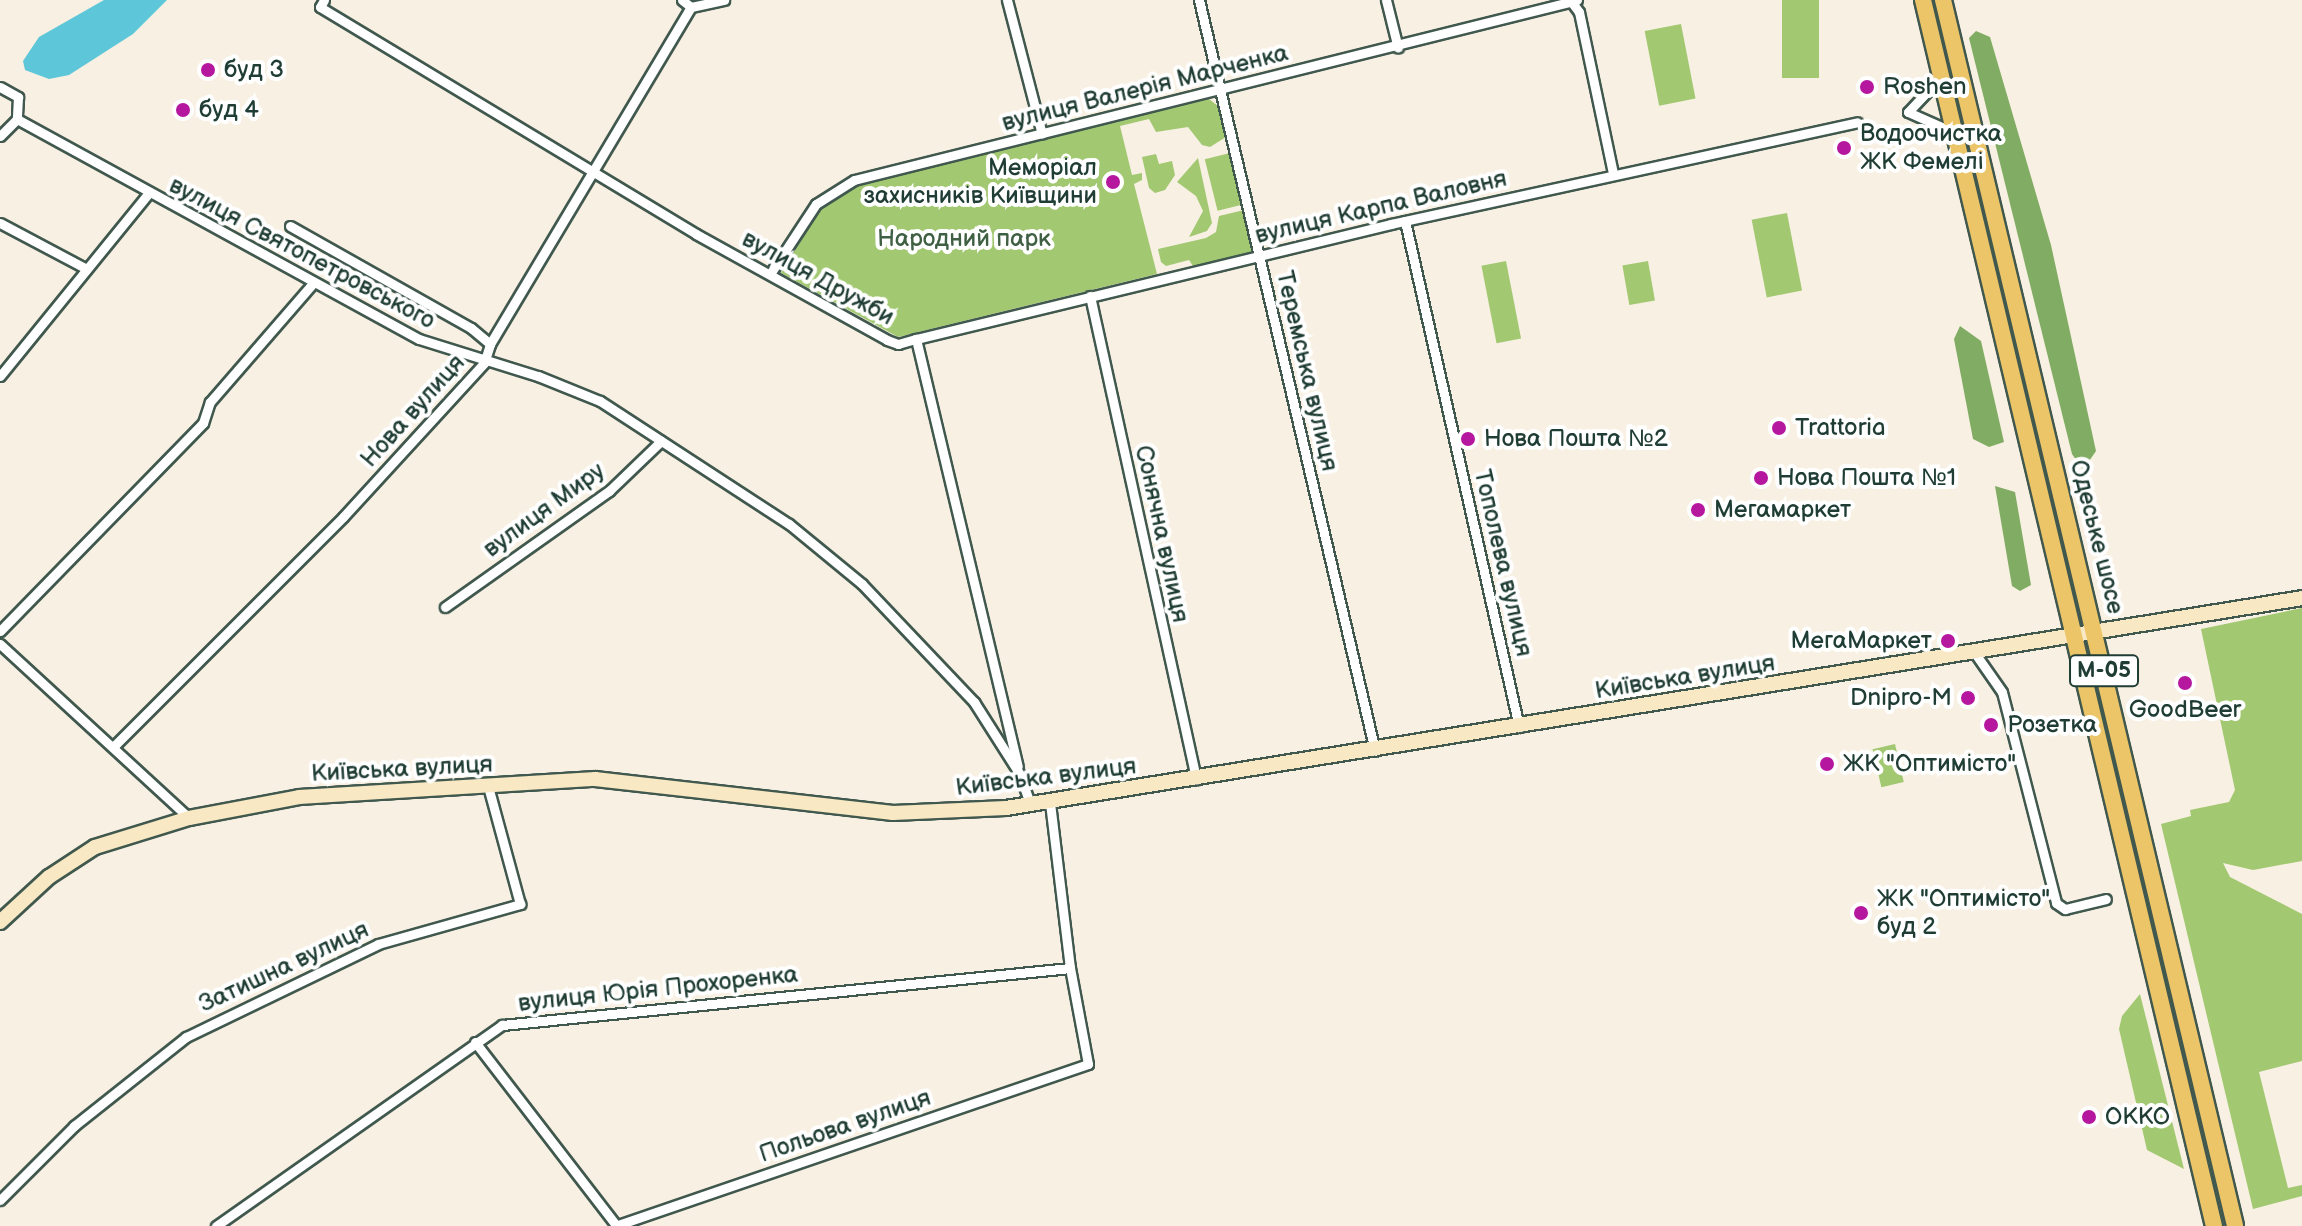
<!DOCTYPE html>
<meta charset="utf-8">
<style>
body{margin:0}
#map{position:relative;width:2302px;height:1226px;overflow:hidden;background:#f8f0e2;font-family:"Balsamiq Sans",sans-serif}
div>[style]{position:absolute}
.green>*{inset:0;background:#a2c872;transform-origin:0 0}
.forest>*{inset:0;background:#81ac64}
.water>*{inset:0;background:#5dc6d9}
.roads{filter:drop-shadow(2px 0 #40584e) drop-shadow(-2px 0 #40584e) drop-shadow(0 2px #40584e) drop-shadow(0 -2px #40584e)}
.street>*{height:9px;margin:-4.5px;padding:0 4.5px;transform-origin:4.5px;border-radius:4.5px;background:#fff}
.secondary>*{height:14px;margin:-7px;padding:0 7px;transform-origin:7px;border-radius:7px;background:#f8e8c3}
.highway>*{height:16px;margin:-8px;padding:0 8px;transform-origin:8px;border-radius:8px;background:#edc569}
.dots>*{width:22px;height:22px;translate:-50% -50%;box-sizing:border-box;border:4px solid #fff;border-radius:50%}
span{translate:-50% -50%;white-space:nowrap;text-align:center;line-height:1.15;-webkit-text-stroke:8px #fff;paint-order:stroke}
.shield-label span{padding:2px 6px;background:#fff;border:2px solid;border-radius:6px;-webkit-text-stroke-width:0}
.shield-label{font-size:22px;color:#1f3d34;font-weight:700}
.poi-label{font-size:24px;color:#1f3d34}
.left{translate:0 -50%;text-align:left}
.right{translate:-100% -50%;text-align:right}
.street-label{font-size:24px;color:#1f3d34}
.park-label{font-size:24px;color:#406044}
</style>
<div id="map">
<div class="green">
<div style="left:1782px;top:0;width:37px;height:78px"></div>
<div style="left:1681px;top:24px;width:76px;height:37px;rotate:79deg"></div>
<div style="clip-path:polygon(1209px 99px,1218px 106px,1226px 137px,1210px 147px,1202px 145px,1188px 127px,1156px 132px,1149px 119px,1120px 126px,1132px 175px,1142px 173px,1142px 180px,1134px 184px,1157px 274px,898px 337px,781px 273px,821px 207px,856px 186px)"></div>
<div style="left:1230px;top:153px;width:53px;height:26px;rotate:76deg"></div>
<div style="clip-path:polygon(1156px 154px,1159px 164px,1172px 161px,1175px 175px,1165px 190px,1155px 193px,1149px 188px,1142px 157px)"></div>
<div style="clip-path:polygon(1198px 158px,1212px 223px,1207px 231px,1189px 237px,1203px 211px,1196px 196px,1177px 182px)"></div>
<div style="clip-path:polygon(1244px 210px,1253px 247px,1250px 253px,1193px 266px,1189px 260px,1166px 266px,1161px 262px,1158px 249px,1206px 238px,1216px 232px,1219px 216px)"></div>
<div style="left:1787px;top:213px;width:79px;height:36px;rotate:79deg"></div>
<div style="left:1506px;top:261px;width:79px;height:25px;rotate:79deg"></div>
<div style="left:1648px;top:261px;width:40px;height:26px;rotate:80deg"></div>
<div style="clip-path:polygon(2302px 608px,2302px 861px,2253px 870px,2223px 863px,2230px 877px,2302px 914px,2302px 1061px,2259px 1072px,2288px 1188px,2302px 1185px,2302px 1196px,2253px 1209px,2161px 824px,2191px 816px,2190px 810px,2229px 802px,2235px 790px,2201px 629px)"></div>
<div style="left:1895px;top:744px;width:39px;height:23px;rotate:77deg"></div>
<div style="clip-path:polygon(2140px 994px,2184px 1169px,2147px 1150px,2119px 1029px,2122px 1016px)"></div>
</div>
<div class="forest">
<div style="clip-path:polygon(1976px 31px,1990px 37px,2051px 245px,2096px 451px,2083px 470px,2072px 454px,1969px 38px)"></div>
<div style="clip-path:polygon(1960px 326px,1981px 341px,2004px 442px,1989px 447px,1973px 439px,1954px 339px)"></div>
<div style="clip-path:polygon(1995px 486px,2015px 492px,2031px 585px,2020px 591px,2012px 586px)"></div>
</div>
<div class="water">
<div style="clip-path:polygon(104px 0,167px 0,133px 34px,69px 75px,49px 79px,25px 70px,23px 61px,39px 37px)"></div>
</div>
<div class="roads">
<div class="street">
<div style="left:324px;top:0;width:8px;rotate:120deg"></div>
<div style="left:320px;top:7px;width:439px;rotate:31.1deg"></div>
<div style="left:696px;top:234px;width:218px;rotate:29deg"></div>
<div style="left:887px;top:340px;width:12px;rotate:20deg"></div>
<div style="left:898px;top:344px;width:19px;rotate:-16deg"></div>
<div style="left:916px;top:339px;width:439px;rotate:76.6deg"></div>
<div style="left:682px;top:0;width:11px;rotate:38deg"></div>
<div style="left:691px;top:7px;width:34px;rotate:-12deg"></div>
<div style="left:1007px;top:0;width:138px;rotate:75.4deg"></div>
<div style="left:1199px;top:0;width:771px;rotate:76.81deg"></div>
<div style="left:1386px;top:0;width:49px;rotate:76deg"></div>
<div style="left:1570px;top:0;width:15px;rotate:53deg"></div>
<div style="left:1579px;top:12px;width:166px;rotate:78.1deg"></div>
<div style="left:0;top:87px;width:21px;rotate:29deg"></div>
<div style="left:18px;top:97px;width:22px;rotate:93deg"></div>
<div style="left:17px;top:119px;width:24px;rotate:135deg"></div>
<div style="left:1908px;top:112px;width:49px;rotate:24deg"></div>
<div style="left:1908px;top:112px;width:48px;rotate:-46.7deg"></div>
<div style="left:17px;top:119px;width:458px;rotate:28.7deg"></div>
<div style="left:419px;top:339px;width:125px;rotate:17.3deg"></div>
<div style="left:538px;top:376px;width:67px;rotate:22deg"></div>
<div style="left:600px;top:401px;width:225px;rotate:33.1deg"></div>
<div style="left:789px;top:524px;width:94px;rotate:39.4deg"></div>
<div style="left:862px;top:584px;width:163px;rotate:46.5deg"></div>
<div style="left:974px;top:702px;width:84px;rotate:57.6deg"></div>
<div style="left:1019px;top:773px;width:35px;rotate:70deg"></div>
<div style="left:1405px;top:221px;width:519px;rotate:77.3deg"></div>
<div style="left:0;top:223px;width:98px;rotate:27.9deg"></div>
<div style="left:290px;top:226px;width:208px;rotate:29.4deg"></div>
<div style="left:471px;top:328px;width:25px;rotate:40deg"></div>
<div style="left:770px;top:274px;width:84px;rotate:-56.7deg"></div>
<div style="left:816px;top:204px;width:45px;rotate:-32.3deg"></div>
<div style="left:854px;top:180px;width:745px;rotate:-13.98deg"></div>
<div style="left:1090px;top:296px;width:495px;rotate:77.6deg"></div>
<div style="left:916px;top:339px;width:489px;rotate:-13.6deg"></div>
<div style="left:1391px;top:224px;width:477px;rotate:-12.3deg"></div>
<div style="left:0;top:376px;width:235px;rotate:-50.9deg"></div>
<div style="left:445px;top:607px;width:201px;rotate:-35.3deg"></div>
<div style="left:609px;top:491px;width:72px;rotate:-43.9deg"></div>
<div style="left:0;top:631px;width:291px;rotate:-45.7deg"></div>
<div style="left:203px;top:423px;width:22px;rotate:-72deg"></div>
<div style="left:210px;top:402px;width:157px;rotate:-49.1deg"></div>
<div style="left:0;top:644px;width:257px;rotate:42.6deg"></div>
<div style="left:1972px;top:649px;width:52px;rotate:55.1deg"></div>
<div style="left:2002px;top:692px;width:218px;rotate:75.6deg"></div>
<div style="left:2056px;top:903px;width:11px;rotate:34deg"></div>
<div style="left:2065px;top:909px;width:42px;rotate:-13.7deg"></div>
<div style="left:115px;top:745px;width:322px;rotate:-45deg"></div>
<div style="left:343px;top:517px;width:209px;rotate:-47.5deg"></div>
<div style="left:484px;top:363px;width:20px;rotate:-72deg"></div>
<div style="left:490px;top:344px;width:392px;rotate:-59.2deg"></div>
<div style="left:475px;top:1042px;width:231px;rotate:52.4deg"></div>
<div style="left:0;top:1200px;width:105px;rotate:-45deg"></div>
<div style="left:74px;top:1126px;width:143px;rotate:-38.5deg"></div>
<div style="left:186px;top:1037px;width:213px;rotate:-25.8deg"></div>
<div style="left:378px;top:944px;width:148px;rotate:-15.7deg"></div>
<div style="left:520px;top:904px;width:122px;rotate:-105.2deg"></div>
<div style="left:216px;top:1226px;width:350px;rotate:-35.1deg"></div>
<div style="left:502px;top:1025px;width:571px;rotate:-5.73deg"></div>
<div style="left:615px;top:1226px;width:500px;rotate:-18.9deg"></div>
<div style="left:1088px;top:1064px;width:98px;rotate:-100.6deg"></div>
<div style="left:1070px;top:968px;width:167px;rotate:-96.9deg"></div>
</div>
<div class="secondary">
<div style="left:0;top:922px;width:67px;rotate:-42.6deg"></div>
<div style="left:49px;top:877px;width:55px;rotate:-33.1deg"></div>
<div style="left:95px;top:847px;width:98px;rotate:-17.1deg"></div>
<div style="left:189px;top:818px;width:112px;rotate:-10.8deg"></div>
<div style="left:299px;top:797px;width:297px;rotate:-3.5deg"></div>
<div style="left:595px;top:779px;width:300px;rotate:6.5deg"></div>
<div style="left:893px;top:813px;width:113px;rotate:-2.5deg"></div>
<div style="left:1006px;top:808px;width:1313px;rotate:-9.2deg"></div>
</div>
<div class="highway">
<div style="left:1923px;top:0;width:1260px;rotate:76.65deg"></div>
<div style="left:1943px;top:0;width:1260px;rotate:76.6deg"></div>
</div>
</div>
<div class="dots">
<div style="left:208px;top:70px;background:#b5179e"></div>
<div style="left:1867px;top:87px;background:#b5179e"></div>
<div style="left:183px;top:110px;background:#b5179e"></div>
<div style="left:1844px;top:148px;background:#b5179e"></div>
<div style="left:1113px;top:182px;background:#b5179e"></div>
<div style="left:1779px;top:428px;background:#b5179e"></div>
<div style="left:1468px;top:439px;background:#b5179e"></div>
<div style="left:1761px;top:478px;background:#b5179e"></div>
<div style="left:1698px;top:510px;background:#b5179e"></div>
<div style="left:1948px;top:641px;background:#b5179e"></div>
<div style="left:2185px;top:683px;background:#b5179e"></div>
<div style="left:1968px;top:698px;background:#b5179e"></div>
<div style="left:1991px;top:725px;background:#b5179e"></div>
<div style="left:1827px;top:764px;background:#b5179e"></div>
<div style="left:1861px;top:913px;background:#b5179e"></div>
<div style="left:2089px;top:1117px;background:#b5179e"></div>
</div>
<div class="shield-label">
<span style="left:2104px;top:671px">М-05</span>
</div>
<div class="poi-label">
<span class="left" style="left:224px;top:70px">буд 3</span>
<span class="left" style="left:1883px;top:87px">Roshen</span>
<span class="left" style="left:199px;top:110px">буд 4</span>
<span class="left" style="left:1860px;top:148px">Водоочистка<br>ЖК Фемелі</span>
<span class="right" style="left:1097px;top:182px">Меморіал<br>захисників Київщини</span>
<span class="left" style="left:1795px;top:428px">Trattoria</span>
<span class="left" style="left:1484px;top:439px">Нова Пошта №2</span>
<span class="left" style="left:1777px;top:478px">Нова Пошта №1</span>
<span class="left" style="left:1714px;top:510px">Мегамаркет</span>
<span class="right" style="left:1932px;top:641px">МегаМаркет</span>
<span class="right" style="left:1952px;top:698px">Dnipro-M</span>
<span style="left:2185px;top:710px">GoodBeer</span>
<span class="left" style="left:2007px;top:725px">Розетка</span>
<span class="left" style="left:1843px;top:764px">ЖК "Оптимісто"</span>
<span class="left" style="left:1877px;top:913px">ЖК "Оптимісто"<br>буд 2</span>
<span class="left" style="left:2105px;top:1117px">ОККО</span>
</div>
<div class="street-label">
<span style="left:1145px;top:88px;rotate:-14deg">вулиця Валерія Марченка</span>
<span style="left:1381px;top:207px;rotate:-13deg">вулиця Карпа Валовня</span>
<span style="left:302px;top:253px;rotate:28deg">вулиця Святопетровського</span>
<span style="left:818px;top:278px;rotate:29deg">вулиця Дружби</span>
<span style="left:1307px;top:371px;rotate:77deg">Теремська вулиця</span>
<span style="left:413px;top:411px;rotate:-48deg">Нова вулиця</span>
<span style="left:544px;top:510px;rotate:-36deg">вулиця Миру</span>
<span style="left:1162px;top:534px;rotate:78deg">Сонячна вулиця</span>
<span style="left:2097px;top:537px;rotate:76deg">Одеське шосе</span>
<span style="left:1503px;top:563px;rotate:77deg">Тополева вулиця</span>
<span style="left:1685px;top:677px;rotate:-9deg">Київська вулиця</span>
<span style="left:402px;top:769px;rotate:-3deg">Київська вулиця</span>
<span style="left:1046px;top:777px;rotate:-7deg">Київська вулиця</span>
<span style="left:284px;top:967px;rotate:-25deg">Затишна вулиця</span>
<span style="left:658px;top:989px;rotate:-6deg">вулиця Юрія Прохоренка</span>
<span style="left:845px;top:1126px;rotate:-19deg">Польова вулиця</span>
</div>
<div class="park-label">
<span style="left:964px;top:239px">Народний парк</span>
</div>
</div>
